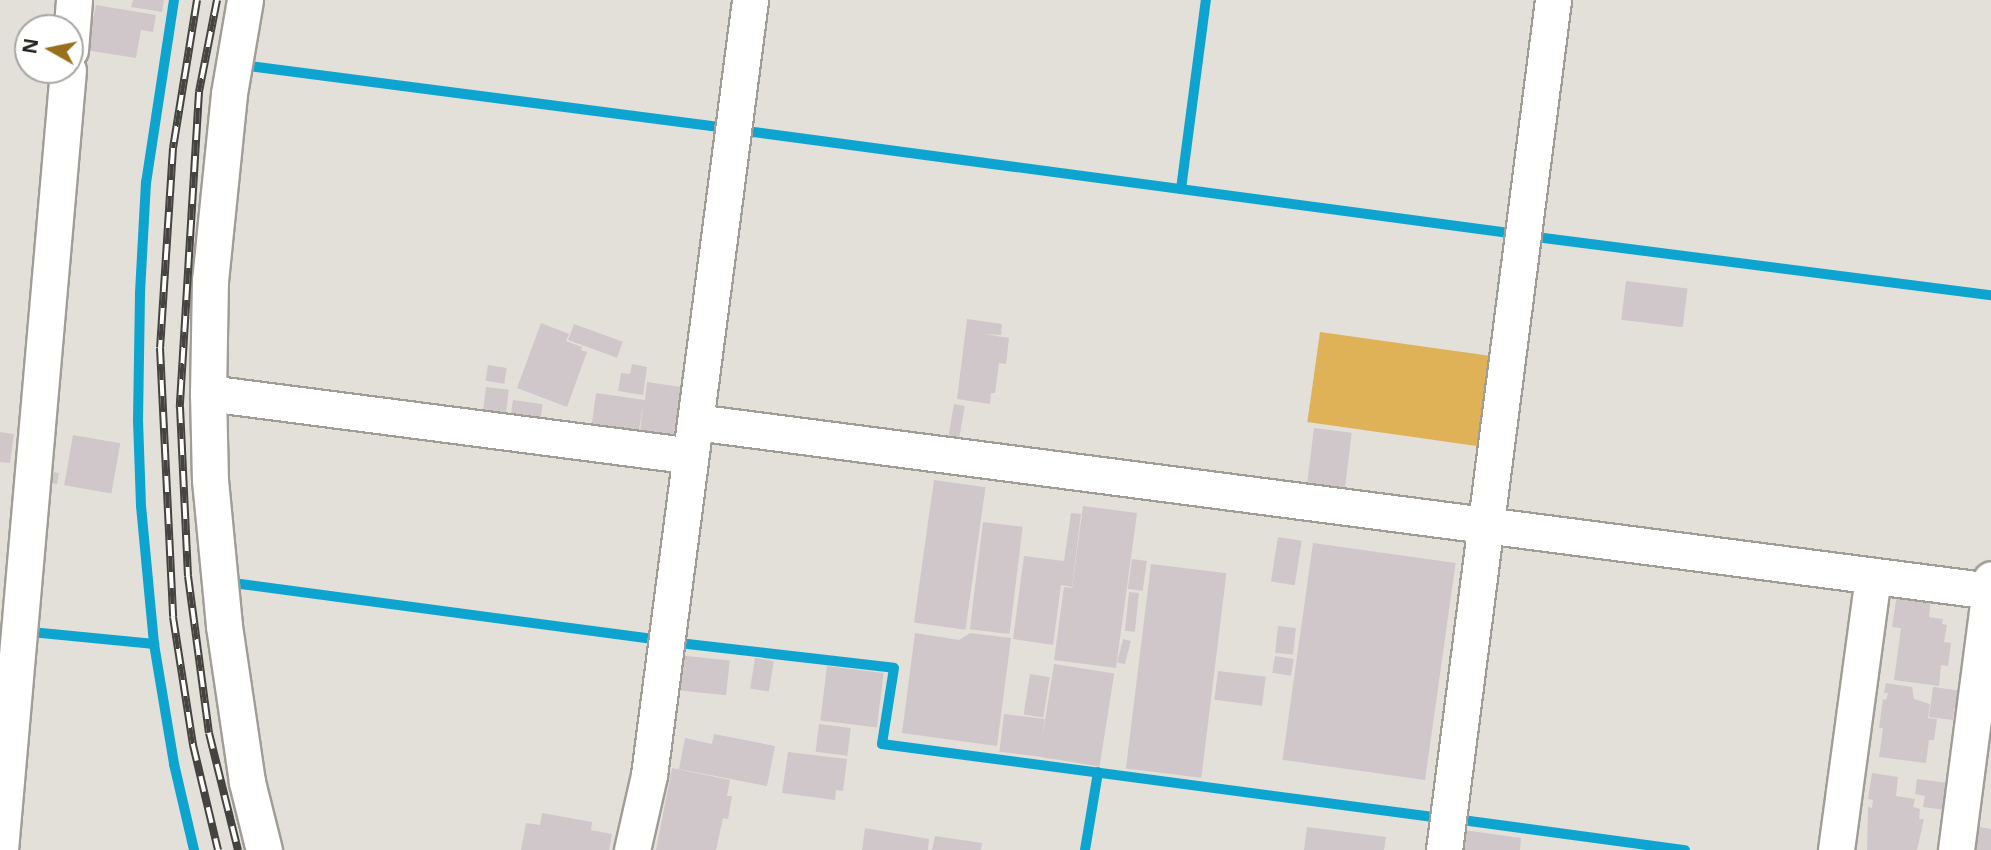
<!DOCTYPE html>
<style>
body{margin:0}
#map{position:relative;width:1991px;height:850px;overflow:hidden;background:#e3e0d9;font-family:"Open Sans",sans-serif}
div>[style]{position:absolute}
.green>*{inset:0;background:#e0b257;transform-origin:0 0}
.stream>*{height:10px;margin:-5px;padding:0 5px;transform-origin:5px;border-radius:5px;background:#0da5d0}
.building>*{inset:0;background:#cfc7c9;transform-origin:0 0}
.roads{filter:drop-shadow(2px 0 #a09d97) drop-shadow(-2px 0 #a09d97) drop-shadow(0 2px #a09d97) drop-shadow(0 -2px #a09d97)}
.street>*{height:35px;margin:-17.5px;padding:0 17.5px;transform-origin:17.5px;border-radius:17.5px;background:#fff}
.rail>*{height:8px;margin-top:-4px;transform-origin:0;background:repeating-linear-gradient(90deg,#fff 0 16px,#44433f 0 32px);box-sizing:border-box;border-block:2px solid #44433f}
span{translate:-50% -50%;white-space:nowrap;text-align:center;line-height:1.15;-webkit-text-stroke:6px #fff;paint-order:stroke}
.north{position:absolute;left:14px;top:14px;width:70px;height:70px;box-sizing:border-box;background:#fff;border:2px solid #a7a6a5;border-radius:50%;rotate:279deg;font-size:19px;font-weight:700;line-height:28px;text-align:center;color:#22211e}
.north::after{content:'';display:block;margin:auto;width:24px;height:32px;background:#996f1c;clip-path:polygon(50% 0,100% 100%,50% 72%,0 100%)}
</style>
<div id="map">
<div class="green">
<div style="left:1320px;top:332px;width:178px;height:91px;rotate:8deg"></div>
</div>
<div class="stream">
<div style="left:174px;top:0;width:184px;rotate:98.7deg"></div>
<div style="left:146px;top:182px;width:112px;rotate:93.1deg"></div>
<div style="left:140px;top:294px;width:126px;rotate:90.9deg"></div>
<div style="left:138px;top:420px;width:86px;rotate:88deg"></div>
<div style="left:141px;top:506px;width:139px;rotate:84.6deg"></div>
<div style="left:154px;top:644px;width:122px;rotate:80.5deg"></div>
<div style="left:174px;top:764px;width:88px;rotate:76.9deg"></div>
<div style="left:249px;top:66px;width:472px;rotate:7.4deg"></div>
<div style="left:746px;top:131px;width:770px;rotate:7.61deg"></div>
<div style="left:1181px;top:189px;width:191px;rotate:-82.5deg"></div>
<div style="left:1536px;top:237px;width:459px;rotate:7.3deg"></div>
<div style="left:233px;top:583px;width:424px;rotate:7.6deg"></div>
<div style="left:653px;top:639px;width:7px;rotate:98deg"></div>
<div style="left:31px;top:632px;width:124px;rotate:5.6deg"></div>
<div style="left:679px;top:643px;width:216px;rotate:6.6deg"></div>
<div style="left:894px;top:668px;width:77px;rotate:99deg"></div>
<div style="left:882px;top:744px;width:556px;rotate:7.55deg"></div>
<div style="left:1462px;top:820px;width:225px;rotate:7.7deg"></div>
<div style="left:1085px;top:850px;width:79px;rotate:-80.5deg"></div>
</div>
<div class="building">
<div style="clip-path:polygon(133px 0,164px 0,162px 12px,131px 7px)"></div>
<div style="clip-path:polygon(96px 5px,156px 15px,153px 32px,141px 30px,136px 58px,79px 49px,85px 15px,94px 16px)"></div>
<div style="left:1626px;top:281px;width:62px;height:39px;rotate:7deg"></div>
<div style="clip-path:polygon(967px 319px,1002px 324px,1001px 335px,984px 334px,1009px 338px,1006px 364px,999px 363px,995px 393px,991px 393px,990px 404px,957px 399px)"></div>
<div style="clip-path:polygon(541px 323px,569px 334px,566px 341px,582px 347px,581px 350px,587px 352px,567px 407px,517px 388px)"></div>
<div style="left:574px;top:324px;width:52px;height:17px;rotate:20deg"></div>
<div style="clip-path:polygon(632px 364px,647px 367px,643px 395px,618px 391px,621px 373px,630px 374px)"></div>
<div style="left:488px;top:365px;width:19px;height:16px;rotate:9deg"></div>
<div style="clip-path:polygon(647px 382px,681px 387px,675px 436px,640px 432px,643px 405px,638px 436px,591px 430px,596px 393px,645px 400px)"></div>
<div style="left:486px;top:387px;width:23px;height:33px;rotate:7deg"></div>
<div style="left:513px;top:400px;width:30px;height:18px;rotate:8deg"></div>
<div style="left:954px;top:404px;width:11px;height:41px;rotate:10deg"></div>
<div style="left:1314px;top:428px;width:38px;height:61px;rotate:7deg"></div>
<div style="clip-path:polygon(0 432px,14px 434px,10px 463px,0 462px)"></div>
<div style="left:73px;top:435px;width:48px;height:51px;rotate:10deg"></div>
<div style="left:46px;top:471px;width:13px;height:11px;rotate:9deg"></div>
<div style="left:934px;top:480px;width:52px;height:144px;rotate:8deg"></div>
<div style="clip-path:polygon(1083px 506px,1137px 513px,1116px 668px,1054px 660px,1064px 587px,1072px 588px)"></div>
<div style="clip-path:polygon(1071px 513px,1081px 514px,1072px 587px,1061px 585px,1053px 645px,1013px 639px,1024px 556px,1064px 561px)"></div>
<div style="left:983px;top:522px;width:40px;height:108px;rotate:7deg"></div>
<div style="left:1278px;top:537px;width:24px;height:45px;rotate:9deg"></div>
<div style="left:1313px;top:543px;width:144px;height:219px;rotate:8deg"></div>
<div style="left:1132px;top:559px;width:15px;height:30px;rotate:8deg"></div>
<div style="left:1151px;top:564px;width:76px;height:206px;rotate:7deg"></div>
<div style="left:1129px;top:592px;width:10px;height:39px;rotate:6deg"></div>
<div style="clip-path:polygon(1897px 594px,1931px 599px,1929px 617px,1943px 619px,1942px 624px,1947px 625px,1944px 642px,1951px 643px,1948px 666px,1941px 665px,1939px 686px,1894px 680px,1901px 628px,1892px 627px)"></div>
<div style="left:1278px;top:626px;width:18px;height:27px;rotate:6deg"></div>
<div style="clip-path:polygon(915px 633px,959px 640px,970px 633px,1011px 638px,997px 746px,902px 733px)"></div>
<div style="left:1123px;top:639px;width:8px;height:24px;rotate:14deg"></div>
<div style="left:677px;top:655px;width:53px;height:35px;rotate:6deg"></div>
<div style="left:1275px;top:656px;width:19px;height:17px;rotate:9deg"></div>
<div style="left:755px;top:658px;width:19px;height:31px;rotate:9deg"></div>
<div style="left:1054px;top:664px;width:61px;height:94px;rotate:9deg"></div>
<div style="left:827px;top:666px;width:57px;height:55px;rotate:7deg"></div>
<div style="left:1218px;top:671px;width:48px;height:29px;rotate:7deg"></div>
<div style="left:1030px;top:674px;width:20px;height:41px;rotate:9deg"></div>
<div style="clip-path:polygon(1886px 683px,1912px 687px,1914px 699px,1930px 704px,1928px 718px,1937px 719px,1934px 740px,1929px 740px,1926px 763px,1879px 757px,1883px 728px,1879px 728px,1883px 699px,1886px 700px,1888px 693px,1884px 693px)"></div>
<div style="clip-path:polygon(1933px 687px,1962px 691px,1959px 709px,1954px 708px,1953px 720px,1929px 717px)"></div>
<div style="left:1004px;top:714px;width:41px;height:38px;rotate:7deg"></div>
<div style="left:819px;top:724px;width:32px;height:28px;rotate:7deg"></div>
<div style="clip-path:polygon(714px 734px,775px 746px,767px 786px,679px 769px,685px 738px,712px 744px)"></div>
<div style="clip-path:polygon(788px 752px,847px 759px,843px 791px,836px 790px,835px 800px,782px 793px)"></div>
<div style="clip-path:polygon(672px 768px,730px 780px,727px 796px,732px 796px,728px 819px,723px 818px,716px 850px,656px 850px)"></div>
<div style="clip-path:polygon(1872px 773px,1898px 777px,1896px 796px,1915px 799px,1913px 807px,1920px 809px,1919px 819px,1924px 819px,1917px 850px,1867px 850px,1868px 807px,1872px 808px,1873px 800px,1868px 799px)"></div>
<div style="clip-path:polygon(1917px 779px,1948px 783px,1945px 810px,1923px 807px,1925px 796px,1915px 794px)"></div>
<div style="clip-path:polygon(542px 813px,592px 822px,591px 830px,612px 834px,609px 850px,521px 850px,526px 823px,540px 825px)"></div>
<div style="clip-path:polygon(1974px 826px,1991px 829px,1991px 850px,1971px 850px)"></div>
<div style="clip-path:polygon(1307px 827px,1386px 837px,1384px 850px,1304px 850px)"></div>
<div style="clip-path:polygon(865px 828px,929px 839px,928px 850px,862px 850px)"></div>
<div style="clip-path:polygon(1463px 830px,1521px 838px,1520px 850px,1460px 850px)"></div>
<div style="clip-path:polygon(935px 836px,982px 843px,981px 850px,932px 850px)"></div>
</div>
<div class="roads">
<div class="street">
<div style="left:245px;top:0;width:95px;rotate:99.7deg"></div>
<div style="left:229px;top:94px;width:187px;rotate:95.8deg"></div>
<div style="left:210px;top:280px;width:113px;rotate:91deg"></div>
<div style="left:208px;top:393px;width:87px;rotate:88.7deg"></div>
<div style="left:210px;top:480px;width:147px;rotate:84.5deg"></div>
<div style="left:224px;top:626px;width:158px;rotate:81.6deg"></div>
<div style="left:247px;top:782px;width:70px;rotate:76deg"></div>
<div style="left:70px;top:50px;width:50px;rotate:-85.4deg"></div>
<div style="left:208px;top:393px;width:486px;rotate:7.4deg"></div>
<div style="left:695px;top:422px;width:1307px;rotate:7.43deg"></div>
<div style="left:0;top:850px;width:783px;rotate:-85.02deg"></div>
<div style="left:632px;top:850px;width:77px;rotate:-77.2deg"></div>
<div style="left:649px;top:775px;width:782px;rotate:-82.57deg"></div>
<div style="left:1444px;top:850px;width:857px;rotate:-82.69deg"></div>
<div style="left:1836px;top:850px;width:276px;rotate:-82.3deg"></div>
<div style="left:1956px;top:850px;width:273px;rotate:-82.6deg"></div>
</div>
</div>
<div class="rail">
<div style="left:197px;top:0;width:150px;rotate:99.2deg"></div>
<div style="left:173px;top:148px;width:200px;rotate:93.7deg"></div>
<div style="left:160px;top:348px;width:269px;rotate:87.2deg"></div>
<div style="left:173px;top:617px;width:130px;rotate:81.1deg"></div>
<div style="left:193px;top:745px;width:108px;rotate:76.6deg"></div>
<div style="left:217px;top:0;width:94px;rotate:101.1deg"></div>
<div style="left:199px;top:92px;width:316px;rotate:93.5deg"></div>
<div style="left:180px;top:407px;width:169px;rotate:87.3deg"></div>
<div style="left:188px;top:576px;width:158px;rotate:82.4deg"></div>
<div style="left:209px;top:733px;width:121px;rotate:76.1deg"></div>
</div>
<div class="north">N</div>
</div>
